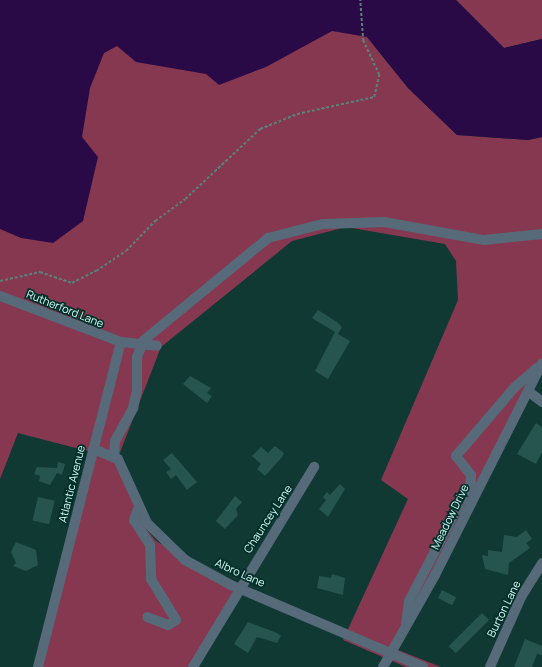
<!DOCTYPE html>
<style>
body{margin:0}
#map{position:relative;width:542px;height:667px;overflow:hidden;background:#103934;font-family:Manrope,sans-serif}
div>[style]{position:absolute}
.green>*{inset:0;background:#863850}
.water>*{inset:0;background:#2a0947}
.building>*{inset:0;background:#25554e;transform-origin:0 0}
.path>*{height:1.5px;margin-top:-0.75px;transform-origin:0;background:repeating-linear-gradient(90deg,#59807b 0 3px,transparent 0 5px)}
.minor>*{height:10px;margin:-5px;padding:0 5px;transform-origin:5px;border-radius:5px;background:#566a7a}
span{translate:-50% -50%;white-space:nowrap;text-align:center;line-height:1.15;-webkit-text-stroke:3.5px #032f2a;paint-order:stroke}
.street-label{font-size:11px;color:#d8fcf6}
</style>
<div id="map">
<div class="green">
<div style="clip-path:polygon(0 0,365px 0,367px 37px,408px 88px,457px 135px,528px 140px,542px 137px,542px 367px,393px 648px,441px 667px,406px 667px,343px 640px,408px 499px,381px 480px,458px 300px,456px 261px,445px 244px,346px 227px,292px 241px,161px 347px,119px 455px,143px 525px,156px 541px,236px 588px,191px 667px,41px 667px,95px 453px,18px 433px,0 479px)"></div>
<div style="clip-path:polygon(456px 0,542px 0,542px 39px,504px 48px)"></div>
</div>
<div class="water">
<div style="clip-path:polygon(0 0,456px 0,504px 48px,542px 39px,542px 137px,528px 140px,457px 135px,408px 88px,367px 37px,332px 31px,266px 67px,219px 85px,206px 74px,136px 62px,117px 46px,104px 53px,90px 88px,82px 137px,98px 157px,83px 221px,53px 243px,21px 238px,0 229px)"></div>
</div>
<div class="building">
<div style="clip-path:polygon(318px 310px,337px 322px,342px 327px,338px 334px,350px 341px,328px 379px,315px 371px,335px 332px,312px 318px)"></div>
<div style="clip-path:polygon(190px 376px,211px 388px,207px 393px,212px 396px,207px 403px,183px 384px)"></div>
<div style="clip-path:polygon(536px 423px,542px 427px,542px 452px,536px 464px,517px 454px)"></div>
<div style="clip-path:polygon(275px 446px,284px 453px,282px 457px,265px 476px,257px 469px,261px 464px,252px 456px,261px 447px,268px 453px)"></div>
<div style="clip-path:polygon(172px 453px,197px 482px,187px 490px,176px 475px,171px 479px,166px 472px,171px 469px,163px 460px)"></div>
<div style="clip-path:polygon(58px 462px,65px 464px,62px 475px,57px 473px,50px 485px,39px 481px,40px 476px,34px 474px,37px 467px,57px 468px)"></div>
<div style="clip-path:polygon(340px 484px,345px 489px,328px 517px,319px 509px,326px 500px,323px 497px,327px 492px,330px 495px)"></div>
<div style="clip-path:polygon(235px 496px,242px 502px,236px 509px,238px 515px,225px 529px,216px 521px)"></div>
<div style="left:38px;top:497px;width:17px;height:24px;rotate:13deg"></div>
<div style="clip-path:polygon(526px 530px,532px 539px,526px 543px,530px 548px,509px 563px,508px 575px,485px 569px,482px 555px,488px 556px,488px 550px,502px 552px,504px 535px,517px 537px)"></div>
<div style="clip-path:polygon(16px 542px,36px 550px,38px 565px,26px 571px,13px 566px,16px 563px,11px 552px)"></div>
<div style="clip-path:polygon(332px 574px,345px 578px,343px 595px,317px 588px,319px 576px,331px 578px)"></div>
<div style="left:442px;top:590px;width:16px;height:9px;rotate:27deg"></div>
<div style="left:482px;top:613px;width:10px;height:47px;rotate:45deg"></div>
<div style="clip-path:polygon(248px 622px,277px 633px,281px 636px,277px 643px,257px 637px,248px 653px,234px 644px)"></div>
<div style="clip-path:polygon(525px 639px,542px 646px,542px 655px,537px 654px,532px 667px,514px 667px)"></div>
</div>
<div class="path">
<div style="left:0;top:281px;width:41px;rotate:-12.7deg"></div>
<div style="left:40px;top:272px;width:34px;rotate:19deg"></div>
<div style="left:72px;top:283px;width:27px;rotate:-27deg"></div>
<div style="left:96px;top:271px;width:36px;rotate:-34deg"></div>
<div style="left:126px;top:251px;width:42px;rotate:-46deg"></div>
<div style="left:155px;top:221px;width:37px;rotate:-36deg"></div>
<div style="left:185px;top:199px;width:103px;rotate:-43deg"></div>
<div style="left:260px;top:129px;width:40px;rotate:-22deg"></div>
<div style="left:297px;top:114px;width:79px;rotate:-12.4deg"></div>
<div style="left:374px;top:97px;width:23px;rotate:-77deg"></div>
<div style="left:379px;top:75px;width:38px;rotate:-115deg"></div>
<div style="left:363px;top:41px;width:41px;rotate:-94.2deg"></div>
</div>
<div class="minor">
<div style="left:0;top:296px;width:129px;rotate:20.8deg"></div>
<div style="left:528px;top:391px;width:18px;rotate:38deg"></div>
<div style="left:93px;top:449px;width:27px;rotate:22deg"></div>
<div style="left:118px;top:459px;width:70px;rotate:65.6deg"></div>
<div style="left:147px;top:523px;width:53px;rotate:44.2deg"></div>
<div style="left:185px;top:560px;width:52px;rotate:28.5deg"></div>
<div style="left:231px;top:585px;width:209px;rotate:23.1deg"></div>
<div style="left:114px;top:456px;width:15px;rotate:-86deg"></div>
<div style="left:115px;top:441px;width:38px;rotate:-61deg"></div>
<div style="left:133px;top:408px;width:17px;rotate:-77deg"></div>
<div style="left:137px;top:391px;width:34px;rotate:-90deg"></div>
<div style="left:137px;top:357px;width:18px;rotate:-68deg"></div>
<div style="left:144px;top:340px;width:161px;rotate:-39.4deg"></div>
<div style="left:268px;top:238px;width:57px;rotate:-14.3deg"></div>
<div style="left:323px;top:224px;width:61px;rotate:-1.9deg"></div>
<div style="left:384px;top:222px;width:102px;rotate:10.2deg"></div>
<div style="left:484px;top:240px;width:58px;rotate:-5.9deg"></div>
<div style="left:138px;top:509px;width:12px;rotate:110deg"></div>
<div style="left:134px;top:520px;width:30px;rotate:57deg"></div>
<div style="left:150px;top:545px;width:34px;rotate:88deg"></div>
<div style="left:151px;top:579px;width:48px;rotate:58.6deg"></div>
<div style="left:176px;top:620px;width:9px;rotate:148deg"></div>
<div style="left:168px;top:625px;width:22px;rotate:-159deg"></div>
<div style="left:406px;top:625px;width:24px;rotate:-83deg"></div>
<div style="left:409px;top:601px;width:134px;rotate:-62.5deg"></div>
<div style="left:471px;top:482px;width:7px;rotate:-90deg"></div>
<div style="left:471px;top:475px;width:24px;rotate:-128deg"></div>
<div style="left:456px;top:456px;width:91px;rotate:-49.5deg"></div>
<div style="left:515px;top:387px;width:29px;rotate:-41deg"></div>
<div style="left:38px;top:667px;width:335px;rotate:-75.7deg"></div>
<div style="left:121px;top:342px;width:36px;rotate:6deg"></div>
<div style="left:193px;top:667px;width:234px;rotate:-58.8deg"></div>
<div style="left:383px;top:667px;width:106px;rotate:-60.5deg"></div>
<div style="left:435px;top:575px;width:237px;rotate:-63.2deg"></div>
<div style="left:490px;top:667px;width:77px;rotate:-66.1deg"></div>
<div style="left:521px;top:597px;width:40px;rotate:-58deg"></div>
</div>
<div class="street-label">
<span style="left:65px;top:309px;rotate:22deg">Rutherford Lane</span>
<span style="left:72px;top:484px;rotate:-76deg">Atlantic Avenue</span>
<span style="left:450px;top:517px;rotate:-64deg">Meadow Drive</span>
<span style="left:268px;top:519px;rotate:-57deg">Chauncey Lane</span>
<span style="left:240px;top:573px;rotate:24deg">Albro Lane</span>
<span style="left:504px;top:609px;rotate:-64deg">Burton Lane</span>
</div>
</div>
